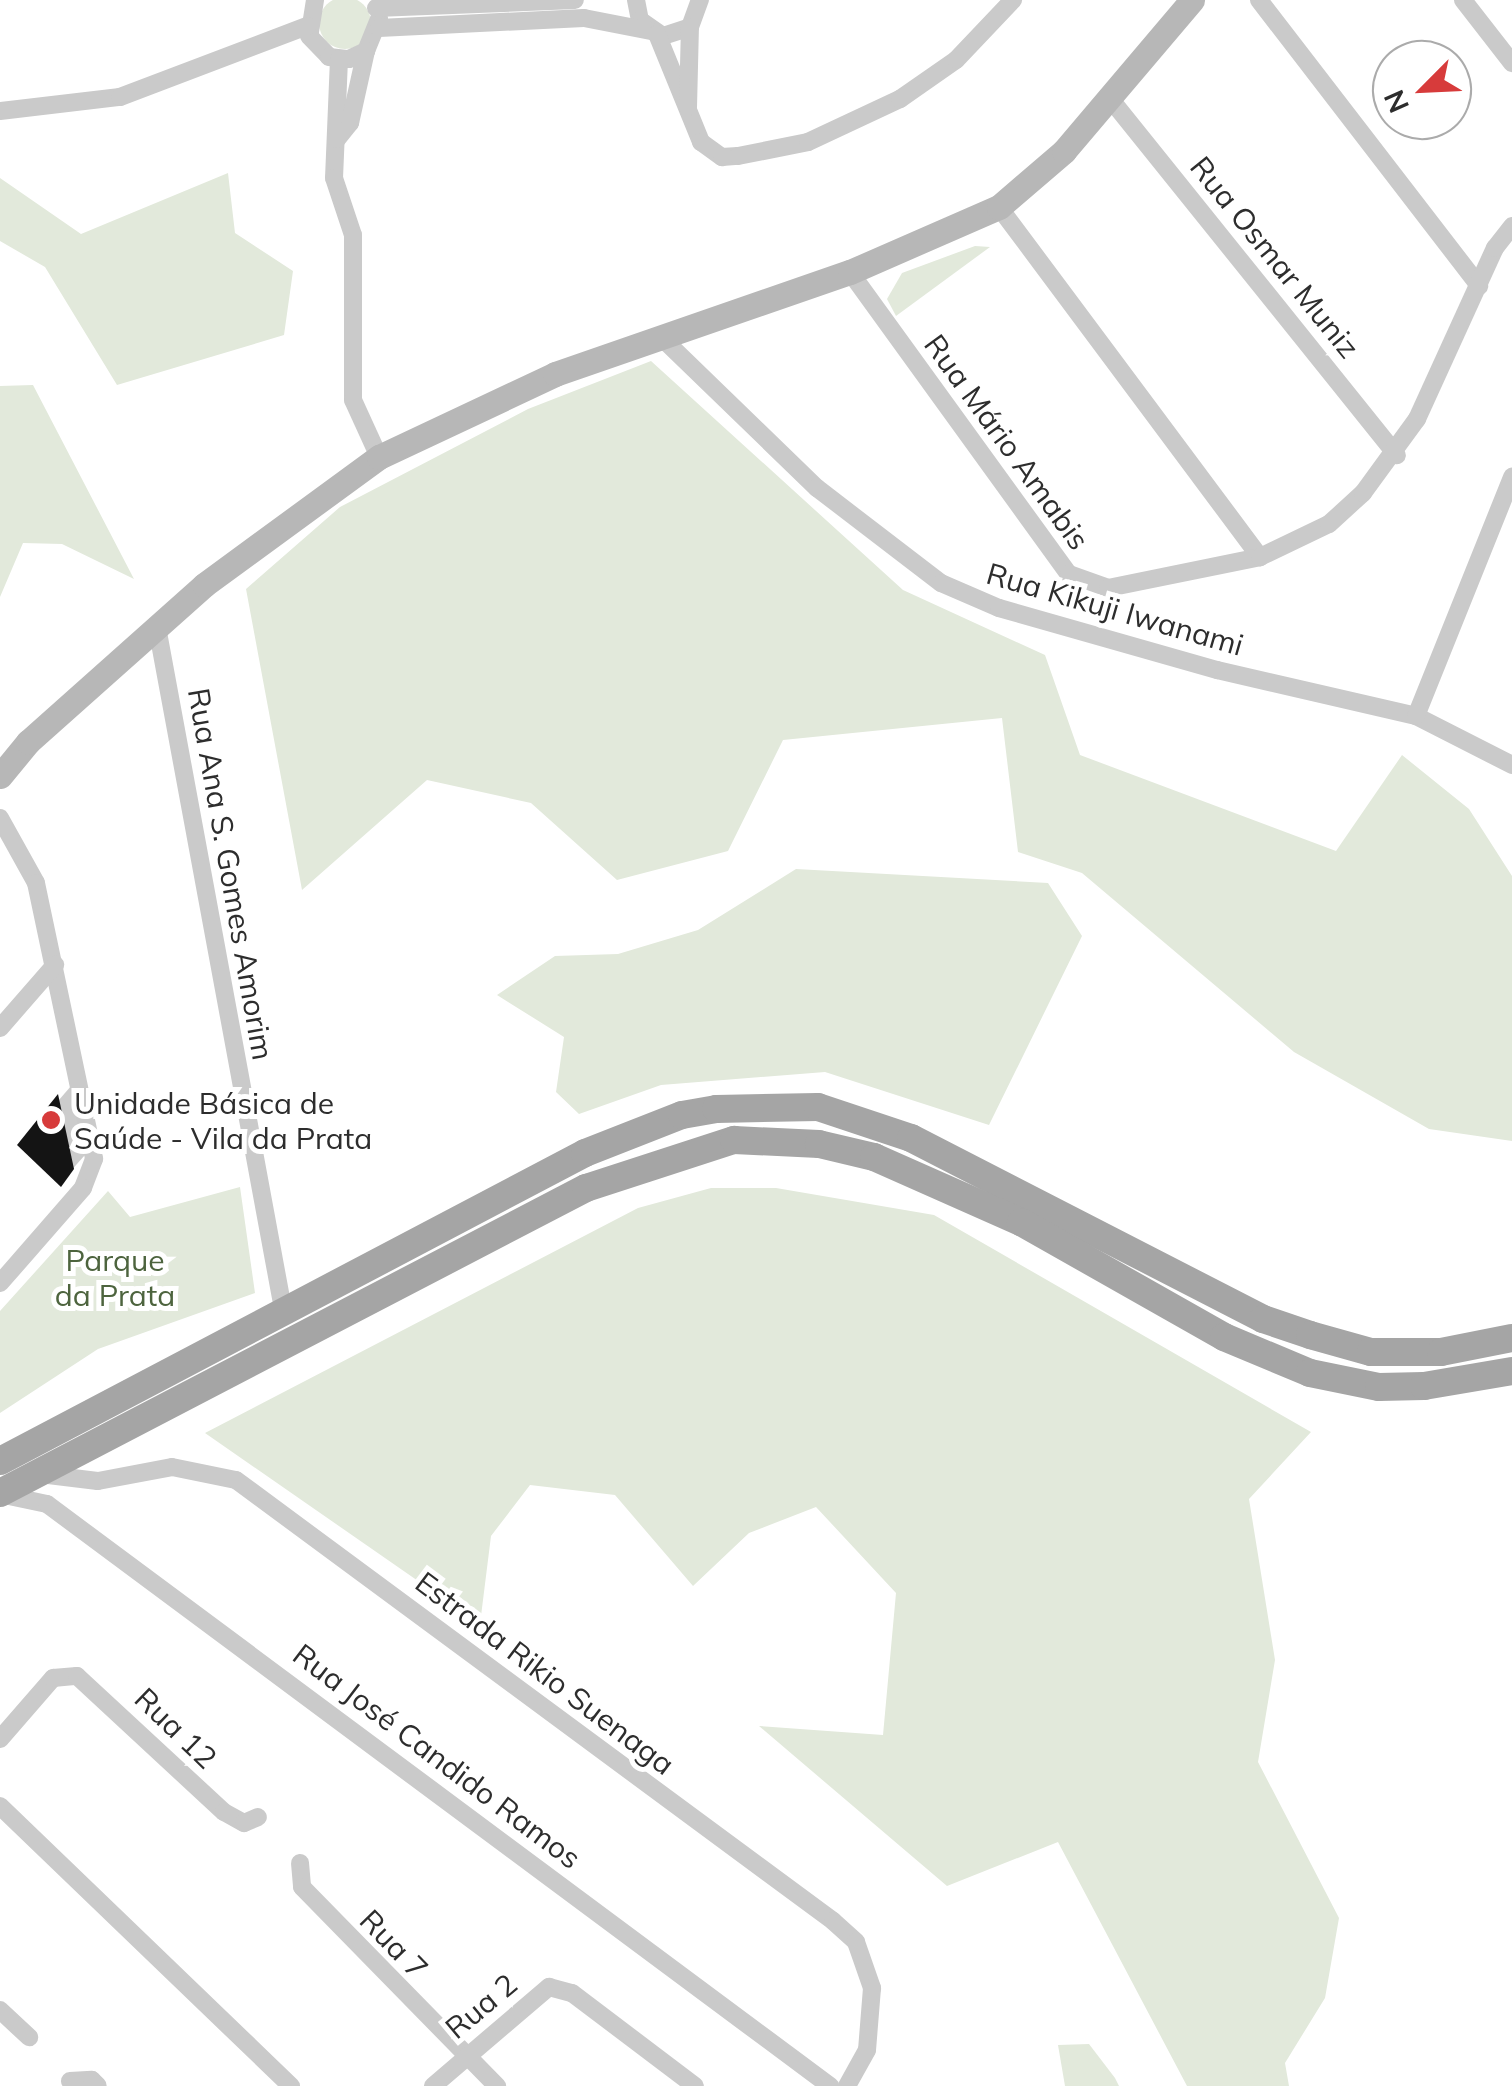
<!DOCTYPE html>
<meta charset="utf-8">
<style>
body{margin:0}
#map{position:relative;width:1512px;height:2086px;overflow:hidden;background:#fff;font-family:Mulish,sans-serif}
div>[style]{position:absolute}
.green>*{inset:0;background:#e2e9db}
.round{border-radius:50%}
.shadow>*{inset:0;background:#0003}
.building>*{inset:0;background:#141414}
.street>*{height:18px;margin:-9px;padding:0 9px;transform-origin:9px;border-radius:9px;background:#cacaca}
.secondary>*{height:25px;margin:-12.5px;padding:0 12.5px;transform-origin:12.5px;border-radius:12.5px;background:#b7b7b7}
.primary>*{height:28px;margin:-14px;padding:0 14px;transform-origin:14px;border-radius:14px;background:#a5a5a5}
.dots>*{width:28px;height:28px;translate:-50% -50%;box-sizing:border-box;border:5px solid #fff;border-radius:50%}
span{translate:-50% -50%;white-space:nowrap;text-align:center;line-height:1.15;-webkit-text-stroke:10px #fff;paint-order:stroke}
.street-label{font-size:30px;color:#2d2d2d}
.poi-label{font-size:30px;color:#2d2d2d}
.left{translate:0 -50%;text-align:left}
.park-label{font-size:30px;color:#4d643e}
.north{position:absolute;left:1372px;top:40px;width:100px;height:100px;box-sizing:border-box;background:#fff;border:2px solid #ababab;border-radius:50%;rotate:246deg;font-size:28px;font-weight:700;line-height:40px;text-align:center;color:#2d2d2d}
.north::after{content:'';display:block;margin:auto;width:35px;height:45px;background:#d73b3b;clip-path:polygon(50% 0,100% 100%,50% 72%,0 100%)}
</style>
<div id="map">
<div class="green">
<div class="round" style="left:319px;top:-3px;width:52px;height:52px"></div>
<div style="clip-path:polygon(228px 173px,235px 233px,293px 271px,284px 335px,117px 385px,45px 267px,0 241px,0 178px,81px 234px)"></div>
<div style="clip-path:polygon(975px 246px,990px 247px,896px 316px,887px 299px,902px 273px)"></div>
<div style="clip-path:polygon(651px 361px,903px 590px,1045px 655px,1080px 755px,1336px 851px,1402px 755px,1469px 809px,1512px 876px,1512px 1141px,1429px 1129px,1294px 1052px,1082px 873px,1018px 852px,1002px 718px,783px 740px,728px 851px,617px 880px,531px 803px,427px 780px,302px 890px,246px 589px,340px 507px,528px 409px)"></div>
<div style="clip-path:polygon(33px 385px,134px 579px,62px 544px,23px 543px,0 597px,0 386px)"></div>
<div style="clip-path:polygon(796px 869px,1048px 883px,1082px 936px,989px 1125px,825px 1072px,661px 1085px,579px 1114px,556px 1092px,564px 1037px,497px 995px,555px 956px,618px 954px,698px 930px)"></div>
<div style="clip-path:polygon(240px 1187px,255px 1293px,98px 1349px,0 1413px,0 1311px,108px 1191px,130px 1217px)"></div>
<div style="clip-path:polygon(711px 1188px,776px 1188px,934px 1215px,1311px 1432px,1249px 1499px,1275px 1660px,1258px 1762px,1339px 1918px,1325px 1998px,1285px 2063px,1289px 2086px,1187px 2086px,1058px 1842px,947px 1886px,759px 1726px,883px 1735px,896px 1593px,816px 1507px,749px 1533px,693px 1586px,615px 1495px,530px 1485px,491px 1536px,480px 1624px,205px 1433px,638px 1208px)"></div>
<div style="clip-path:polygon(1089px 2044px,1115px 2078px,1119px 2086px,1065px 2086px,1058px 2045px)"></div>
</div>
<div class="shadow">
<div style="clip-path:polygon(71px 1086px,85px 1155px,60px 1183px,20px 1145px)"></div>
</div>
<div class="building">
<div style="clip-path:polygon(58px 1094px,74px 1169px,61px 1187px,17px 1145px)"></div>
</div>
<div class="street">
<div style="left:315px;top:0;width:36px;rotate:99deg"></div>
<div style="left:309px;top:36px;width:29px;rotate:46deg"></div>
<div style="left:329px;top:57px;width:20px;rotate:6deg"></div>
<div style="left:349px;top:59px;width:19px;rotate:-25deg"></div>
<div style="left:366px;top:51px;width:35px;rotate:-68deg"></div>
<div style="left:636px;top:0;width:20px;rotate:79deg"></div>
<div style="left:640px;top:20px;width:28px;rotate:35deg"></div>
<div style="left:663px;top:36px;width:28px;rotate:-18deg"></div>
<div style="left:690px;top:27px;width:29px;rotate:-70deg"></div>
<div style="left:1259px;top:0;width:361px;rotate:52.4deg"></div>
<div style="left:1463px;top:0;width:80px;rotate:52.1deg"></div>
<div style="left:376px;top:8px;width:199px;rotate:-2.3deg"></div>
<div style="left:379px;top:28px;width:205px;rotate:-2.8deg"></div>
<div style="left:584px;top:18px;width:68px;rotate:11deg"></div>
<div style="left:657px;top:34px;width:117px;rotate:67.8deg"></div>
<div style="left:701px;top:142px;width:26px;rotate:36deg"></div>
<div style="left:722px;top:157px;width:16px;rotate:-4deg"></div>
<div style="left:738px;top:156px;width:71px;rotate:-11.3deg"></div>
<div style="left:808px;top:142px;width:102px;rotate:-25.1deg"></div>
<div style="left:900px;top:99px;width:68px;rotate:-34.9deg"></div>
<div style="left:956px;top:60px;width:83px;rotate:-46.5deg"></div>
<div style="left:339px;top:59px;width:119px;rotate:92.4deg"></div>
<div style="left:334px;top:178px;width:60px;rotate:71.6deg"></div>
<div style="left:353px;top:235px;width:165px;rotate:90deg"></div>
<div style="left:353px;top:400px;width:63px;rotate:65.5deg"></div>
<div style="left:1108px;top:96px;width:461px;rotate:51.2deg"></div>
<div style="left:688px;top:107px;width:80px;rotate:-88.6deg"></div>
<div style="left:0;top:111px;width:121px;rotate:-6.7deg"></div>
<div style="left:120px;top:97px;width:200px;rotate:-20.8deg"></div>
<div style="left:337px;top:139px;width:21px;rotate:-51deg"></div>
<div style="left:350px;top:123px;width:74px;rotate:-77.5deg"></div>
<div style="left:999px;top:207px;width:437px;rotate:53.3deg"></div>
<div style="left:850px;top:272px;width:373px;rotate:54.1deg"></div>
<div style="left:1069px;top:574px;width:41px;rotate:19.7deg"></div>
<div style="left:1108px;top:588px;width:155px;rotate:-11.5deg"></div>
<div style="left:1260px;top:557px;width:76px;rotate:-25.6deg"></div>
<div style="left:1329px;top:524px;width:46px;rotate:-42.4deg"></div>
<div style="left:1363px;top:493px;width:92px;rotate:-53.9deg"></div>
<div style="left:1417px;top:419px;width:188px;rotate:-65.5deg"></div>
<div style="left:1495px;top:248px;width:28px;rotate:-52deg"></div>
<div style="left:661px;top:337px;width:217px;rotate:44.1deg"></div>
<div style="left:817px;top:488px;width:156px;rotate:37.5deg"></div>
<div style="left:941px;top:583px;width:63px;rotate:23.3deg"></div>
<div style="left:999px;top:608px;width:227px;rotate:15.9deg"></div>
<div style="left:1217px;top:670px;width:204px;rotate:13deg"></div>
<div style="left:1416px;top:716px;width:108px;rotate:27deg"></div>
<div style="left:157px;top:627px;width:694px;rotate:79.53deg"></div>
<div style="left:1416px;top:716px;width:258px;rotate:-68.1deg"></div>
<div style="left:0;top:818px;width:74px;rotate:61deg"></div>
<div style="left:36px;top:883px;width:282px;rotate:78.1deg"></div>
<div style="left:94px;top:1159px;width:31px;rotate:111deg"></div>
<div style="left:83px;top:1188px;width:126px;rotate:131.1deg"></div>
<div style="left:0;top:1028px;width:84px;rotate:-48.9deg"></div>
<div style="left:40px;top:1474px;width:58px;rotate:6.9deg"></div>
<div style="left:98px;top:1481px;width:75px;rotate:-10.7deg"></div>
<div style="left:172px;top:1467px;width:65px;rotate:11.5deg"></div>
<div style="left:236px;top:1480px;width:742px;rotate:36.45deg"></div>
<div style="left:833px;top:1921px;width:31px;rotate:42deg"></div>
<div style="left:856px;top:1942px;width:49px;rotate:70.8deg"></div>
<div style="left:872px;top:1988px;width:62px;rotate:94.6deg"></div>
<div style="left:867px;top:2050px;width:41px;rotate:119.1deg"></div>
<div style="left:0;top:1494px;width:48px;rotate:12deg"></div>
<div style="left:47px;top:1504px;width:976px;rotate:36.62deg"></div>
<div style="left:0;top:1739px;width:81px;rotate:-49deg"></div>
<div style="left:53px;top:1678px;width:24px;rotate:-5deg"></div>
<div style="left:77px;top:1676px;width:200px;rotate:42.8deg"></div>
<div style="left:224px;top:1812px;width:23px;rotate:29deg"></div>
<div style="left:244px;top:1823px;width:15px;rotate:-23deg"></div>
<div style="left:0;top:1806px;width:404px;rotate:43.9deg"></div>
<div style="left:300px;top:1863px;width:24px;rotate:85deg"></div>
<div style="left:302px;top:1887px;width:279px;rotate:45.6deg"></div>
<div style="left:0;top:2010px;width:40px;rotate:43deg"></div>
<div style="left:70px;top:2081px;width:22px;rotate:-3deg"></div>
<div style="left:92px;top:2080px;width:8px;rotate:45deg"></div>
<div style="left:433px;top:2086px;width:153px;rotate:-40.5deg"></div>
<div style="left:549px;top:1987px;width:24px;rotate:15deg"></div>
<div style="left:572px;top:1993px;width:154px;rotate:37.1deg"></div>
</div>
<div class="secondary">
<div style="left:0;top:776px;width:44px;rotate:-50.5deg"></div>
<div style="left:28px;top:742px;width:236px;rotate:-41.7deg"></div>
<div style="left:204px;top:585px;width:217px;rotate:-36.2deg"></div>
<div style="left:379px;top:457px;width:195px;rotate:-25.2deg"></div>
<div style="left:555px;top:374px;width:312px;rotate:-19.1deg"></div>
<div style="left:850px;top:272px;width:163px;rotate:-23.6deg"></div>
<div style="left:999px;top:207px;width:86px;rotate:-40.7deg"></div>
<div style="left:1064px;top:151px;width:198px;rotate:-49.7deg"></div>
</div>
<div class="primary">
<div style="left:0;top:1461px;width:661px;rotate:-27.77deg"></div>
<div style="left:585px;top:1153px;width:104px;rotate:-21.4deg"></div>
<div style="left:682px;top:1115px;width:35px;rotate:-10deg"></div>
<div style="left:716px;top:1109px;width:102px;rotate:-1.1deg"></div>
<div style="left:818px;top:1107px;width:98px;rotate:18.4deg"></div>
<div style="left:911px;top:1138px;width:396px;rotate:27.2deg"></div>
<div style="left:1263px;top:1319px;width:50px;rotate:18.8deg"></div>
<div style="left:1310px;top:1335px;width:63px;rotate:15.6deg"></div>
<div style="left:1371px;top:1352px;width:70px"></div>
<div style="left:1441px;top:1352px;width:72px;rotate:-11.2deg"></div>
<div style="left:0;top:1493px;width:661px;rotate:-27.5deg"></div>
<div style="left:586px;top:1188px;width:156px;rotate:-18deg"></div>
<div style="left:734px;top:1140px;width:85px;rotate:2.7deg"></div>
<div style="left:819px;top:1144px;width:57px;rotate:13.3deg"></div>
<div style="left:874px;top:1157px;width:161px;rotate:23.9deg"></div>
<div style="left:1021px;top:1222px;width:233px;rotate:29.5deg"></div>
<div style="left:1224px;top:1337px;width:93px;rotate:22.7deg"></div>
<div style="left:1310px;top:1373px;width:70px;rotate:11.5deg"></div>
<div style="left:1379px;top:1387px;width:45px;rotate:-1.3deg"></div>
<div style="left:1424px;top:1386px;width:89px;rotate:-9.7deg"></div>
</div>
<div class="dots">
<div style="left:51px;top:1120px;background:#d73b3b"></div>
</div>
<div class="street-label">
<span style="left:1275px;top:257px;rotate:51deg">Rua Osmar Muniz</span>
<span style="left:1007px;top:442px;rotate:54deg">Rua Mário Amabis</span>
<span style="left:1115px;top:609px;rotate:16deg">Rua Kikuji Iwanami</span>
<span style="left:231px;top:874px;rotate:80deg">Rua Ana S. Gomes Amorim</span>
<span style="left:545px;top:1673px;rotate:37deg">Estrada Rikio Suenaga</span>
<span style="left:176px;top:1728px;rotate:44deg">Rua 12</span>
<span style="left:437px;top:1756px;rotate:37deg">Rua José Candido Ramos</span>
<span style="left:394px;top:1944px;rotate:46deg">Rua 7</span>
<span style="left:481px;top:2006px;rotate:-40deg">Rua 2</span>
</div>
<div class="poi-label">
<span class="left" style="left:74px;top:1120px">Unidade Básica de<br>Saúde - Vila da Prata</span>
</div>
<div class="park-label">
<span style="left:115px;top:1277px">Parque<br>da Prata</span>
</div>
<div class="north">N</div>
</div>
